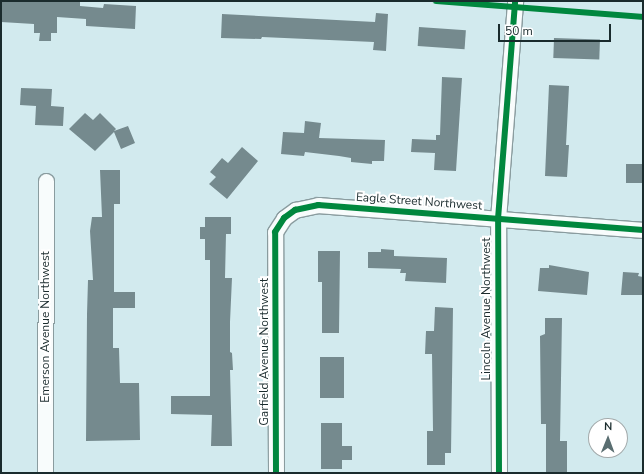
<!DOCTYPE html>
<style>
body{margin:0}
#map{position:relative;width:644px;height:474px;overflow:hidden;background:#d2eaee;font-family:"Nunito Sans",sans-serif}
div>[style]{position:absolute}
.building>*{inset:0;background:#758a8e;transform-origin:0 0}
.roads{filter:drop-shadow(1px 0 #8a9c9f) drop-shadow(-1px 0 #8a9c9f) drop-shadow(0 1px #8a9c9f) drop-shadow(0 -1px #8a9c9f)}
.minor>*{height:15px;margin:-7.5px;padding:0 7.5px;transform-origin:7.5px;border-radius:7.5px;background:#f8fcfc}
.cycleway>*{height:6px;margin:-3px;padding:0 3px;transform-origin:3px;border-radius:3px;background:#00873e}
span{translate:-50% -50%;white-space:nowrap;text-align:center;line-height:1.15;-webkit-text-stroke:4px #fff;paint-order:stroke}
.street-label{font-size:12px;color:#1a2b2d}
.frame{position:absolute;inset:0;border:2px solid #1a2b2d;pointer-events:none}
.north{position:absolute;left:588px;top:418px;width:40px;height:40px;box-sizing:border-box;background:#fff;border:1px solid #a3aaab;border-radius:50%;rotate:1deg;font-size:11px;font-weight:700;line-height:16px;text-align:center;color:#1a2b2d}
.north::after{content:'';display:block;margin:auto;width:14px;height:18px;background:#5a6e71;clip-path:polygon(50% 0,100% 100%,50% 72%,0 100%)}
.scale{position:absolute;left:498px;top:24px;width:113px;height:18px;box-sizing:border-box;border:2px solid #1a2b2d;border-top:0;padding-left:5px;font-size:12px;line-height:14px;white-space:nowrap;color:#1a2b2d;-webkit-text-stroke:3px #fff;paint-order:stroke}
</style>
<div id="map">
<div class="building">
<div style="clip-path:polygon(1px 1px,80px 1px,80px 6px,103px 8px,104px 4px,136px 6px,135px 29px,86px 26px,86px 19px,57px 17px,57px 33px,51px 33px,51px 41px,39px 41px,40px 33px,34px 33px,34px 24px,1px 22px)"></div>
<div style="clip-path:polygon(376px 13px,388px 14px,386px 51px,373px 50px,374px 42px,262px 37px,261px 39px,221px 38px,222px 14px,375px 22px)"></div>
<div style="left:419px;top:27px;width:47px;height:19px;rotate:4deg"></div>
<div style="left:554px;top:38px;width:46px;height:20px;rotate:2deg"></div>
<div style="clip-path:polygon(442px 77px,462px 78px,456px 171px,434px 170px,435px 153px,411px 152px,412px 139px,436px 140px,436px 135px,440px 135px)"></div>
<div style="clip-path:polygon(549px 85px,569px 86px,566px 145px,569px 145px,567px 177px,545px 176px)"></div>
<div style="clip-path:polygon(21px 88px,52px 89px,51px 106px,64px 107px,63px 126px,35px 125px,36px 106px,20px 105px)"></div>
<div style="clip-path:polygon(85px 113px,93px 120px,100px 113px,116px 129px,114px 131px,128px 126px,135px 143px,121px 149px,114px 132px,95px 151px,69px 129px)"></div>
<div style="clip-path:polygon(305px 121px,321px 123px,319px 138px,385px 140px,384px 161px,372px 161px,372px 164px,351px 162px,351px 158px,339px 156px,305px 152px,304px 156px,281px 154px,283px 132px,304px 133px)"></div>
<div style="clip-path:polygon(242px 147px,258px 161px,227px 199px,209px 184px,216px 177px,210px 172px,222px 158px,228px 163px)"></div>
<div style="left:626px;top:164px;width:17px;height:19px"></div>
<div style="clip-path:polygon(100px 170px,120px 170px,120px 204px,114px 204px,114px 292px,135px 292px,135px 308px,113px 308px,113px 348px,119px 348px,120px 383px,139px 383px,140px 440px,86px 441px,87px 314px,88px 280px,93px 280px,90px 231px,92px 217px,102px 217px)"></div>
<div style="clip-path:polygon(205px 217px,231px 217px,231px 234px,226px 234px,225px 278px,232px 278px,230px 322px,230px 352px,232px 353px,233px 370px,230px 370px,232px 446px,211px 446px,212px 415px,171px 414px,171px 396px,210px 396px,210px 260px,205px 260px,205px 239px,200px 239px,200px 227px,205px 227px)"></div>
<div style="clip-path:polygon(381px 249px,394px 250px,394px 256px,447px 258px,446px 283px,405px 281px,406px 273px,400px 273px,401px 269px,368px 268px,368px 252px,381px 252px)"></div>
<div style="clip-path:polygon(318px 251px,340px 251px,339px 333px,322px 333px,322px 282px,318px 282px)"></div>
<div style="clip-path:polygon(549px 265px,589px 272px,587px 295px,538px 291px,540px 268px,549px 268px)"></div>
<div style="clip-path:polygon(623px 272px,639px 273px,638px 276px,643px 277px,643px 295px,621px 295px)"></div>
<div style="clip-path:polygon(435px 307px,453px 308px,451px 453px,445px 453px,445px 465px,427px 465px,427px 431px,433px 431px,432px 354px,425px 354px,426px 331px,434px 331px)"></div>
<div style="clip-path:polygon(545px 318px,562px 318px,560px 441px,567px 441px,567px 473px,546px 473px,546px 424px,541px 424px,540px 336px,545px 334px)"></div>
<div style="left:320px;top:357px;width:24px;height:41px"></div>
<div style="clip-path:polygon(321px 423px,342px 423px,342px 446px,352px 446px,352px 460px,342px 460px,342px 469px,321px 469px)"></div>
</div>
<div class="roads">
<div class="minor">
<div style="left:45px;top:473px;width:292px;rotate:-89.8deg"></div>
<div style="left:276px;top:473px;width:241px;rotate:-90.2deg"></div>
<div style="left:275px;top:232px;width:17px;rotate:-57deg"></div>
<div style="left:284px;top:218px;width:14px;rotate:-36deg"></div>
<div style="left:295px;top:210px;width:24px;rotate:-12deg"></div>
<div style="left:318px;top:205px;width:326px;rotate:4.4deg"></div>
<div style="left:499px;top:473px;width:254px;rotate:-90.2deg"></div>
<div style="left:498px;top:219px;width:219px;rotate:-85.5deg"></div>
</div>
</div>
<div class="cycleway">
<div style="left:436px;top:1px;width:208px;rotate:4.4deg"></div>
<div style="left:276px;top:473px;width:241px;rotate:-90.2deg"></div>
<div style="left:275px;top:232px;width:17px;rotate:-57deg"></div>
<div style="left:284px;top:218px;width:14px;rotate:-36deg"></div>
<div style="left:295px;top:210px;width:24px;rotate:-12deg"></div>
<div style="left:318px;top:205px;width:326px;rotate:4.4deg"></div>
<div style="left:499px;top:473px;width:254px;rotate:-90.2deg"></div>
<div style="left:498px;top:219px;width:219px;rotate:-85.5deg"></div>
</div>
<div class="street-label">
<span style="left:419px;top:202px;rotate:4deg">Eagle Street Northwest</span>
<span style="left:487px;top:309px;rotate:-90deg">Lincoln Avenue Northwest</span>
<span style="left:46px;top:327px;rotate:-90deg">Emerson Avenue Northwest</span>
<span style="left:265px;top:352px;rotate:-90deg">Garfield Avenue Northwest</span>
</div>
<div class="frame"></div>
<div class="north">N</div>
<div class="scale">50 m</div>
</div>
